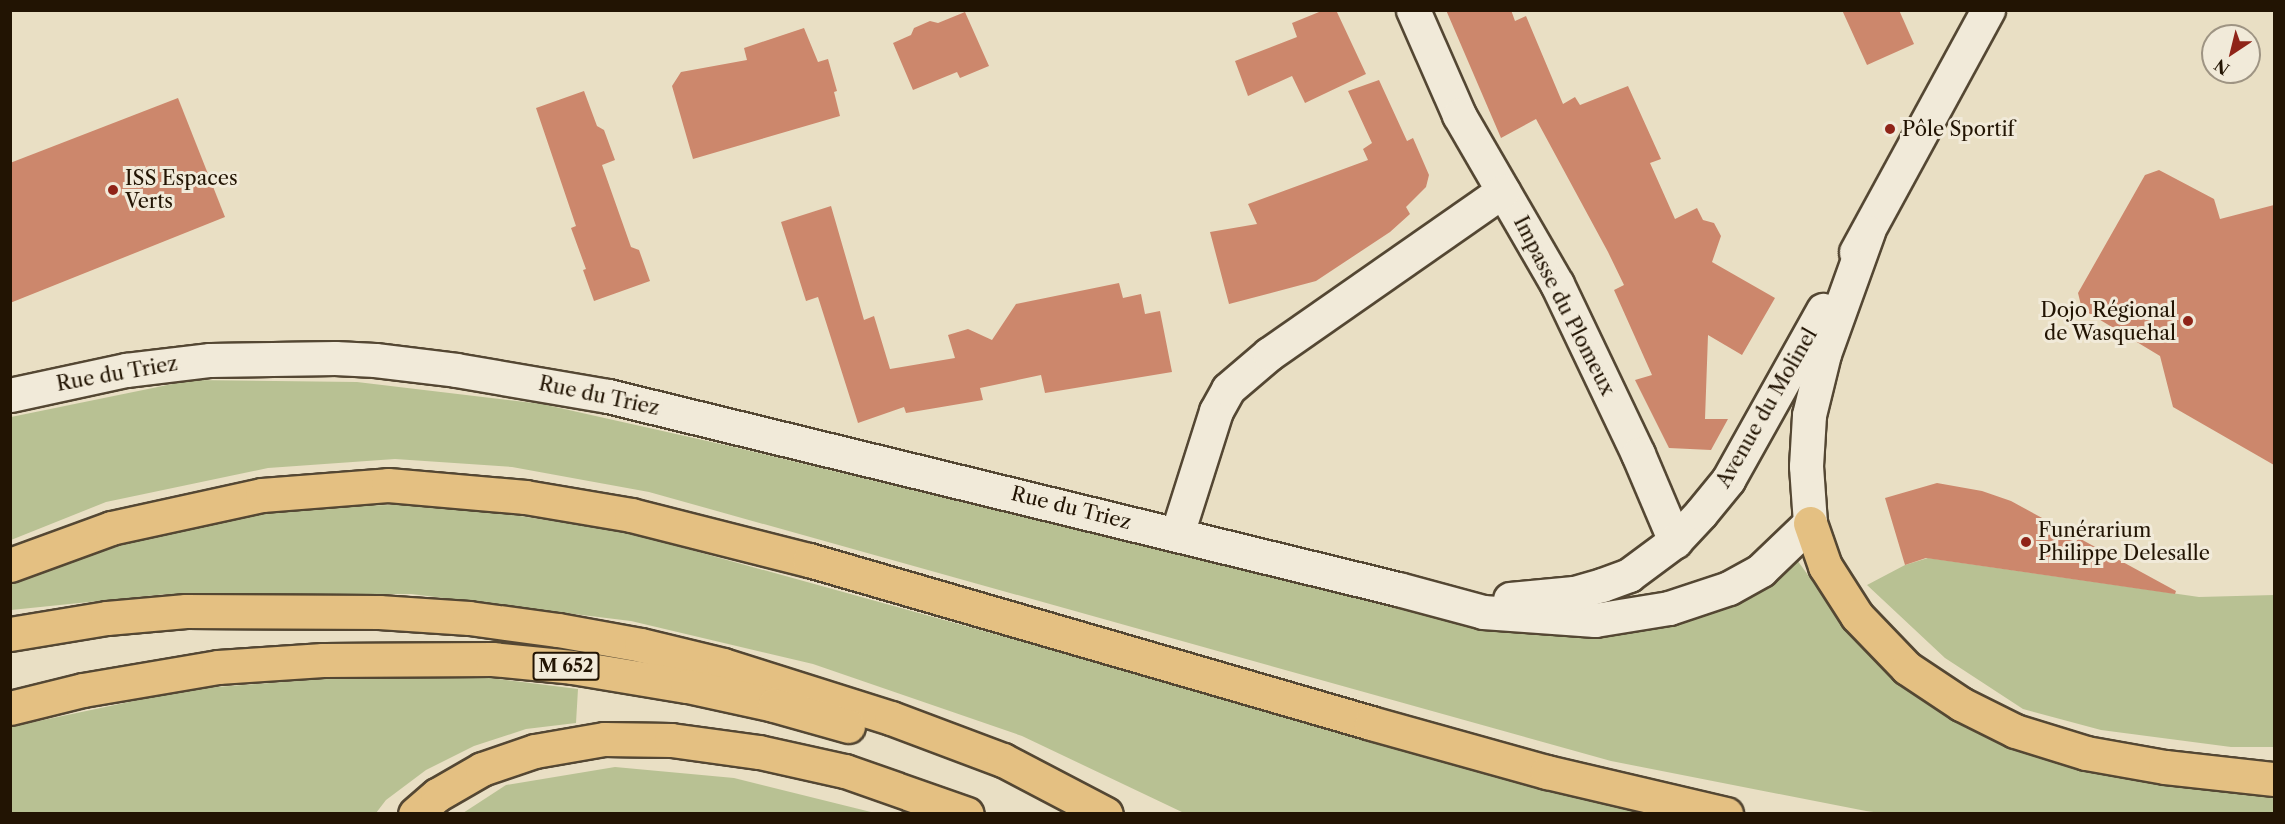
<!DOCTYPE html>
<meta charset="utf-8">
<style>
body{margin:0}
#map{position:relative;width:2285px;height:824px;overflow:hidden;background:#e9dfc4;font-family:"Libre Caslon Text",serif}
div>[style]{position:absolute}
.green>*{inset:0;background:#b8c193}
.building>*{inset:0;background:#cc876c}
.roads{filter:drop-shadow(2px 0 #544733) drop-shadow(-2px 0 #544733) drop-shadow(0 2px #544733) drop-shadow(0 -2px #544733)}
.street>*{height:33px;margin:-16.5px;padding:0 16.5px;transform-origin:16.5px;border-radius:16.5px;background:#f1ead9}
.secondary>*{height:33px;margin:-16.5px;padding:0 16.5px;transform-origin:16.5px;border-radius:16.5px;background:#f1ead9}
.highway>*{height:33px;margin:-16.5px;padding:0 16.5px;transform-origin:16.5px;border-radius:16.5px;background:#e4c082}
.dots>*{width:16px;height:16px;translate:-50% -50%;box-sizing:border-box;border:3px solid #f1ead9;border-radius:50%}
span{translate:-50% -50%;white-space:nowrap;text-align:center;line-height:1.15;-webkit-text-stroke:6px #f1ead9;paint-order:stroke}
.shield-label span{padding:2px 4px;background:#f1ead9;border:2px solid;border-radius:4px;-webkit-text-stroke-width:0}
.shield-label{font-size:18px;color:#221403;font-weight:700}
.poi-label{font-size:20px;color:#221403}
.left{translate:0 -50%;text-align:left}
.right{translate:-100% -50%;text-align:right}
.street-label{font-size:20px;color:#221403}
.frame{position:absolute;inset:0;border:12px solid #221403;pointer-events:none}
.north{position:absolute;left:2201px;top:24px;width:60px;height:60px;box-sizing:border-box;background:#f1ead9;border:2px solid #9e9483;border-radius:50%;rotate:215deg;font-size:16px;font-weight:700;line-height:24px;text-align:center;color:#221403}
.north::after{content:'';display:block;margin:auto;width:21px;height:27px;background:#8f2418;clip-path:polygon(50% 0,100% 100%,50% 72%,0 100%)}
</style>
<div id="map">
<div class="green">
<div style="clip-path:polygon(192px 380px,357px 382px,542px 404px,734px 447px,1449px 620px,1735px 601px,1797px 560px,1859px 645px,1904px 682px,2274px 792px,2274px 813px,1889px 814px,1866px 811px,1611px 761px,649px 492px,512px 467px,395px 459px,268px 468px,106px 502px,11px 540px,11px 417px)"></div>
<div style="clip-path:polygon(441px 504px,626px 532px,1367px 737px,1673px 813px,1184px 813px,1022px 736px,813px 664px,631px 621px,411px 594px,167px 594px,11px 610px,10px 582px,33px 572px,166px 532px,297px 507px)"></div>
<div style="clip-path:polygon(1928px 558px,2199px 597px,2274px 595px,2274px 747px,2231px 747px,2101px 730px,2023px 709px,1945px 658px,1867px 585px,1905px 565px)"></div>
<div style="clip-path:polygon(360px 676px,474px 676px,578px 689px,576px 723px,526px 729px,474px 746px,426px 770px,386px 800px,376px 813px,11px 813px,10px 727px,191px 689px)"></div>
<div style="clip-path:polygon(615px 767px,734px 778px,875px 813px,463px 813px,506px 785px)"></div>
</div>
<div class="building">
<div style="clip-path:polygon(1324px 10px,1336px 10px,1366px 74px,1305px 103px,1292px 76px,1248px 96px,1235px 61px,1297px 37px,1292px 23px)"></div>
<div style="clip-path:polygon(1446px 10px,1511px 10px,1515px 21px,1526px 16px,1563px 104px,1575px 97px,1580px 105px,1628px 86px,1661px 159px,1650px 163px,1675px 219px,1697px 208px,1703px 220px,1714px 223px,1721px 236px,1712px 262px,1775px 298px,1742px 355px,1708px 335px,1705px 419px,1728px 419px,1711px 450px,1669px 448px,1635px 380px,1652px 375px,1614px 290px,1624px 285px,1608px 252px,1536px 119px,1501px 138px)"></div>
<div style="clip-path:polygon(1842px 10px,1899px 10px,1914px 44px,1867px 65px)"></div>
<div style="clip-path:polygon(965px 12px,989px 66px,960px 78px,957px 72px,913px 90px,893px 43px,911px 35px,914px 28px,930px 21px,938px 23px)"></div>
<div style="clip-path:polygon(804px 28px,818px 62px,828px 59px,837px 91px,834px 92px,840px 116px,693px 159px,672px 86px,681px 72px,747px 60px,744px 48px)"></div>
<div style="clip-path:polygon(1379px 80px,1407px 141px,1413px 138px,1429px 175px,1426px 187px,1406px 207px,1410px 214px,1390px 232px,1316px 281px,1229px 304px,1210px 232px,1257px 224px,1248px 204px,1368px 160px,1363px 149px,1372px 143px,1348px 91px)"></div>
<div style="clip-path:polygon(584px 91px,597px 126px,604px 130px,615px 160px,602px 165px,631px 247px,639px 250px,650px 281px,594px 301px,583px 270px,586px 269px,571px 228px,576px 226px,536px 108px)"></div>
<div style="clip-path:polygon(178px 98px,225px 217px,10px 303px,10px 163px)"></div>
<div style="clip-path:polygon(2159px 170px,2214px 199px,2220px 219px,2274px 205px,2274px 465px,2173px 407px,2160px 356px,2082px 309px,2078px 293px,2145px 175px)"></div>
<div style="clip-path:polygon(831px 206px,864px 320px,874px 316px,890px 369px,955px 358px,948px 335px,968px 329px,992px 340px,1016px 304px,1119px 283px,1123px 298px,1141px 294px,1145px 314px,1160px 311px,1172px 372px,1045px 393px,1041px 375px,980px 388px,983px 400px,906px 413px,904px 407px,858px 423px,818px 297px,806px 301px,781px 222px)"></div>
<div style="clip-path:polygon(1937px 483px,1982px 491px,2011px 501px,2176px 591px,2175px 594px,1926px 558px,1905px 565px,1885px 498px)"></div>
</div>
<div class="roads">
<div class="street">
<div style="left:1413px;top:10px;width:115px;rotate:66.3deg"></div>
<div style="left:1459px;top:115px;width:195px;rotate:59.9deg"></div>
<div style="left:1557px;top:284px;width:188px;rotate:64.5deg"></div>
<div style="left:1638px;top:454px;width:95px;rotate:67deg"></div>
<div style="left:1177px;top:534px;width:129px;rotate:-72.4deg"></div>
<div style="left:1216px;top:411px;width:25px;rotate:-61deg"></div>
<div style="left:1228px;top:389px;width:54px;rotate:-40.5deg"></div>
<div style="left:1269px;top:354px;width:285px;rotate:-34.9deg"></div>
</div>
<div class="secondary">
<div style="left:1856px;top:252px;width:276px;rotate:-61.4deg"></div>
<div style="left:10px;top:395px;width:119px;rotate:-12.2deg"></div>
<div style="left:126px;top:370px;width:85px;rotate:-6.8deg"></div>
<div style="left:210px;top:360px;width:125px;rotate:-0.9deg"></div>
<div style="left:335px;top:358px;width:40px;rotate:2.9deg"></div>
<div style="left:375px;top:360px;width:82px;rotate:7deg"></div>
<div style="left:456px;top:370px;width:154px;rotate:9.7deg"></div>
<div style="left:608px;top:396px;width:813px;rotate:13.73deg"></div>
<div style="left:1398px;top:589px;width:88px;rotate:15.1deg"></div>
<div style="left:1483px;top:612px;width:112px;rotate:4.1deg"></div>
<div style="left:1595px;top:620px;width:75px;rotate:-9.2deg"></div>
<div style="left:1669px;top:608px;width:63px;rotate:-18.4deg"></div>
<div style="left:1729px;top:588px;width:37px;rotate:-29deg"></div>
<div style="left:1761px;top:570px;width:68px;rotate:-43.8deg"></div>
<div style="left:1810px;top:523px;width:57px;rotate:-94deg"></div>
<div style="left:1806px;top:466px;width:51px;rotate:-86.6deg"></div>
<div style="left:1809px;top:415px;width:63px;rotate:-76.2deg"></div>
<div style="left:1824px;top:354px;width:130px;rotate:-70.2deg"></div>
<div style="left:1510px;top:599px;width:64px;rotate:-5.4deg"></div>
<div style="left:1574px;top:593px;width:29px;rotate:-16deg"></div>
<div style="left:1602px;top:585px;width:29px;rotate:-20deg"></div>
<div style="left:1629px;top:575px;width:57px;rotate:-36.5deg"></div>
<div style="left:1675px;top:541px;width:38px;rotate:-47deg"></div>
<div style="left:1701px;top:513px;width:43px;rotate:-50.7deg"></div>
<div style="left:1728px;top:480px;width:195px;rotate:-60.8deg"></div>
</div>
<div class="highway">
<div style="left:1810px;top:523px;width:46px;rotate:70.8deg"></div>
<div style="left:1825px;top:566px;width:59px;rotate:57.4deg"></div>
<div style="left:1857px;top:616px;width:72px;rotate:46.1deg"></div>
<div style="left:1907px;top:668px;width:65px;rotate:33.7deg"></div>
<div style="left:1961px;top:704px;width:60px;rotate:26.6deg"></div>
<div style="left:2015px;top:731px;width:74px;rotate:17.2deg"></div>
<div style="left:2086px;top:753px;width:80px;rotate:10deg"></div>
<div style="left:2165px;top:767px;width:110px;rotate:6.3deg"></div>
<div style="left:10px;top:565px;width:108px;rotate:-20.1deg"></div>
<div style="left:111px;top:528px;width:155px;rotate:-12.3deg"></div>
<div style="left:262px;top:495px;width:126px;rotate:-4.5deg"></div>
<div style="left:388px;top:485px;width:138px;rotate:5deg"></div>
<div style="left:525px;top:497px;width:108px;rotate:9.6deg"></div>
<div style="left:631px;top:515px;width:184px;rotate:14.2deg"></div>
<div style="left:809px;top:560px;width:585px;rotate:16.17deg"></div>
<div style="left:1371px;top:723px;width:183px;rotate:15.6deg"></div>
<div style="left:1547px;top:772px;width:184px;rotate:13.2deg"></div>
<div style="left:10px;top:634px;width:98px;rotate:-9.4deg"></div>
<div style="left:107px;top:618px;width:79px;rotate:-5.1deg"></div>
<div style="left:186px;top:611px;width:193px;rotate:0.3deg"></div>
<div style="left:379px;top:612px;width:90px;rotate:3.8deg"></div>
<div style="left:469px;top:618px;width:90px;rotate:7.7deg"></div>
<div style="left:558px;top:630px;width:84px;rotate:10.2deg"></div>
<div style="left:641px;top:645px;width:84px;rotate:13.7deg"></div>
<div style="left:723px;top:665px;width:176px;rotate:17.5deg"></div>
<div style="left:891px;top:718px;width:120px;rotate:20.6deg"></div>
<div style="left:1003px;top:760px;width:116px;rotate:27.7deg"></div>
<div style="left:10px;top:708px;width:75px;rotate:-13.9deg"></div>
<div style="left:83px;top:690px;width:137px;rotate:-9.7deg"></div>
<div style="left:218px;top:667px;width:105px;rotate:-3.8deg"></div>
<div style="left:323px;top:660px;width:169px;rotate:-0.3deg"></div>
<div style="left:492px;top:659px;width:80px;rotate:5.7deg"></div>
<div style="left:572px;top:667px;width:117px;rotate:9.4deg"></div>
<div style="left:687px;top:686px;width:89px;rotate:12.3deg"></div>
<div style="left:774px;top:705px;width:77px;rotate:15.8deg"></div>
<div style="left:415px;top:814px;width:29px;rotate:-41deg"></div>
<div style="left:437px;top:795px;width:52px;rotate:-30deg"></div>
<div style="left:482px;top:769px;width:56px;rotate:-18.8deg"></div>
<div style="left:535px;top:751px;width:70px;rotate:-9.9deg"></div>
<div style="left:604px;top:739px;width:67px;rotate:0.9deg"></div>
<div style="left:671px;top:740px;width:89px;rotate:7.8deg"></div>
<div style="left:759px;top:752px;width:88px;rotate:12.5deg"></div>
<div style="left:845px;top:771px;width:129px;rotate:19.4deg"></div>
</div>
</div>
<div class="dots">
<div style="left:1890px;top:129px;background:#8f2418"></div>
<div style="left:113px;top:190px;background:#8f2418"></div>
<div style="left:2188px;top:321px;background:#8f2418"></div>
<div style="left:2026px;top:542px;background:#8f2418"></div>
</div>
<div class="shield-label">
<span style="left:566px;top:666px">M 652</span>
</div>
<div class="poi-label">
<span class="left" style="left:1902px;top:129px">Pôle Sportif</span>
<span class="left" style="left:125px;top:190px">ISS Espaces<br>Verts</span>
<span class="right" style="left:2176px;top:322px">Dojo Régional<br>de Wasquehal</span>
<span class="left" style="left:2038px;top:542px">Funérarium<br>Philippe Delesalle</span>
</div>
<div class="street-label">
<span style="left:1564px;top:306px;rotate:63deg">Impasse du Plomeux</span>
<span style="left:117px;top:374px;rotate:-10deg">Rue du Triez</span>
<span style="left:599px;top:396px;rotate:12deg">Rue du Triez</span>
<span style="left:1767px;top:408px;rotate:-60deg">Avenue du Molinel</span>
<span style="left:1071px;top:508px;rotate:14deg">Rue du Triez</span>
</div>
<div class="frame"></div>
<div class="north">N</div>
</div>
